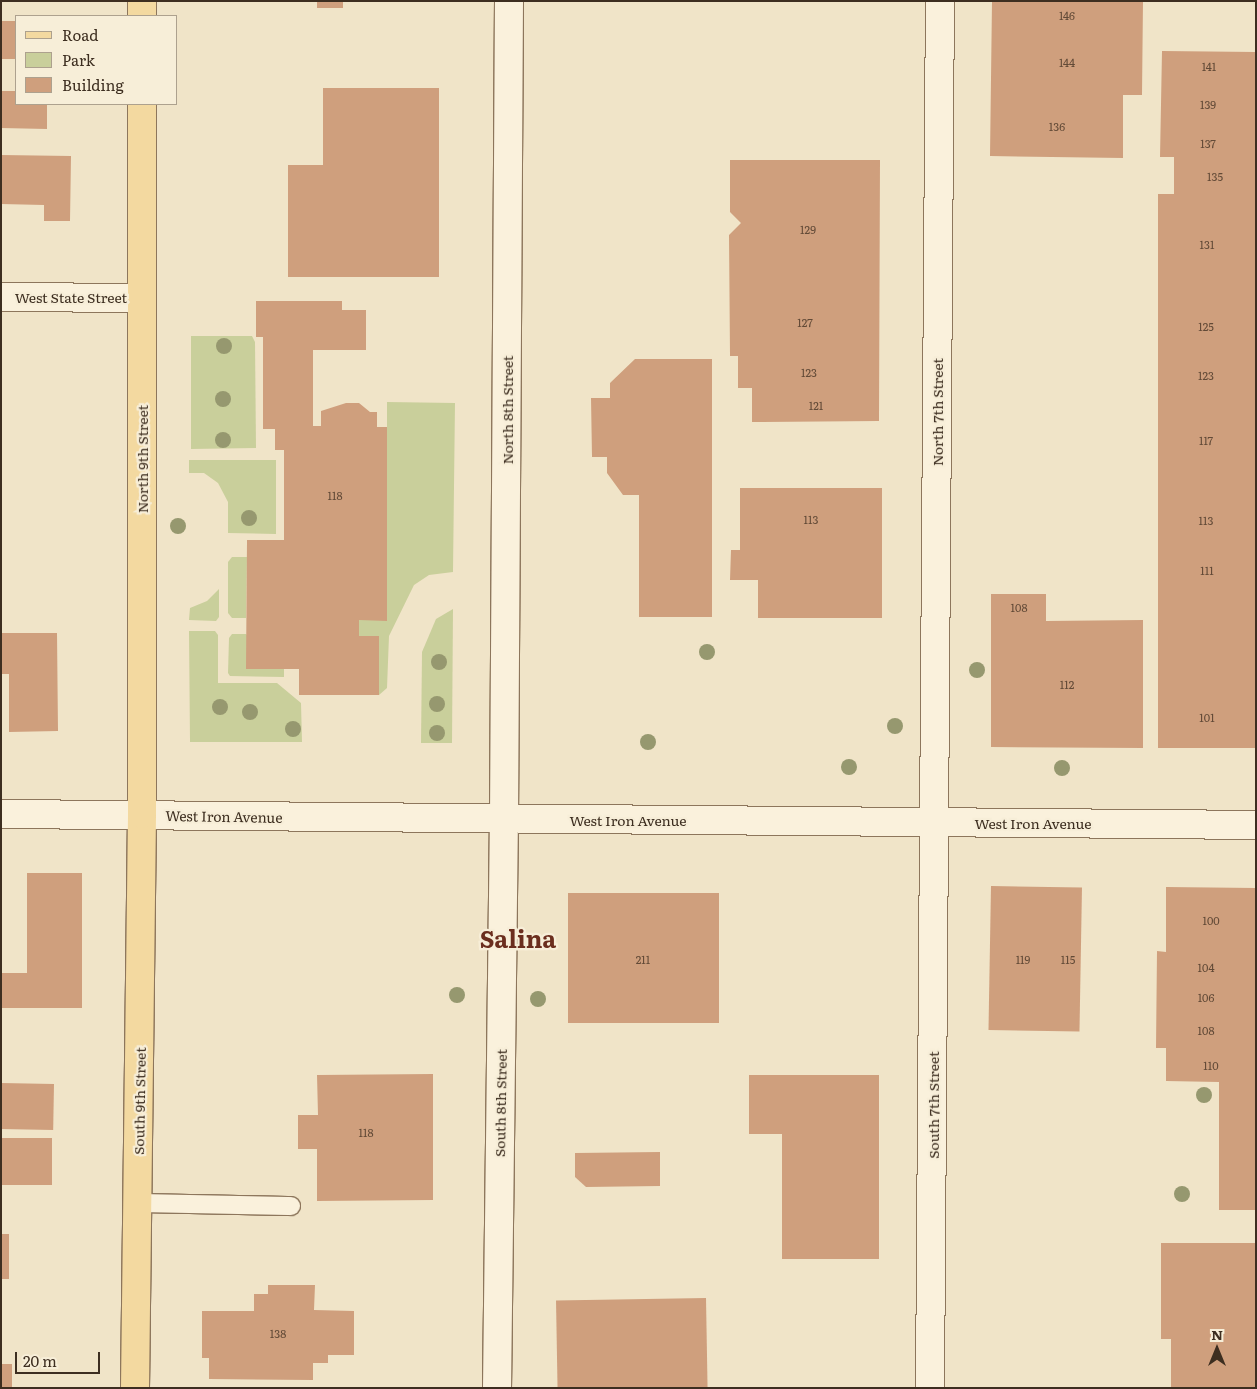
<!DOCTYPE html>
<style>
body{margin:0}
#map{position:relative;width:1257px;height:1389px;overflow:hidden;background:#f0e4c8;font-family:Literata,serif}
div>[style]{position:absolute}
.green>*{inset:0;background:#c9cf9b}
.building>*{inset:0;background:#cf9f7d;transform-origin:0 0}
.roads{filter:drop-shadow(1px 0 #8d765c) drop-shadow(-1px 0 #8d765c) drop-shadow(0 1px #8d765c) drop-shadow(0 -1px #8d765c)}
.lane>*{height:18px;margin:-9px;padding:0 9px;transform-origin:9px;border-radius:9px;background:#faf1dc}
.street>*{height:28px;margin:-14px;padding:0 14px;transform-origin:14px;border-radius:14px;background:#faf1dc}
.secondary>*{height:28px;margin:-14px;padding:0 14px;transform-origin:14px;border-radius:14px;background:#faf1dc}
.primary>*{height:28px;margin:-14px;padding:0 14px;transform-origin:14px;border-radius:14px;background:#f3d9a0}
.trees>*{width:16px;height:16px;margin:-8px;border-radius:50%;background:#96986f}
span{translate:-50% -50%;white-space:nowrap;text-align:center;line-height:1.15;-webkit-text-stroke:4.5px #f7eed8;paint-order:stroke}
.number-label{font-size:11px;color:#624a37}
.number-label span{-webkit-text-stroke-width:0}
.street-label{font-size:14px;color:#3d2e20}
.town-label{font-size:24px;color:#6b2e1e;font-weight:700}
.frame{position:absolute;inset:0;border:2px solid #3d2e20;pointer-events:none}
.legend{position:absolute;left:15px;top:15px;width:162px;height:90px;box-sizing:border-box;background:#f7eed8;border:1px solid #ada18e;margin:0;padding:6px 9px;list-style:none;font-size:15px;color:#3d2e20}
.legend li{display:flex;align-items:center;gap:10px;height:25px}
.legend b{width:25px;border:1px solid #ada18e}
.north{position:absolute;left:1192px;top:1324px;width:50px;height:50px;-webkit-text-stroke:4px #f7eed8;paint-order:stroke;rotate:0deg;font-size:14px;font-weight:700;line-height:20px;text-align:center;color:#3d2e20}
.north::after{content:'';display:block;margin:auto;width:18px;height:22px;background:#3d2e20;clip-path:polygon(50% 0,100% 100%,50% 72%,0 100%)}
.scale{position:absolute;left:15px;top:1352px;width:85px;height:22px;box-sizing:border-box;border:2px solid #3d2e20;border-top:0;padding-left:6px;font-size:15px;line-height:18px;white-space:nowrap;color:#3d2e20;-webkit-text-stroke:4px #f7eed8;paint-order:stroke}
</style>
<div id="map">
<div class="green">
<div style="clip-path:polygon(191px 336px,252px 336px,255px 342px,256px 448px,191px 449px)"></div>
<div style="clip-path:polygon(387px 402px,455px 403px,453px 572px,429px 575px,414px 585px,389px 636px,387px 688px,379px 695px,359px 636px,359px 620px,387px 620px)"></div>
<div style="clip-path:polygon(189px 460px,276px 460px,276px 534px,228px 533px,228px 502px,218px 483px,204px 473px,189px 473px)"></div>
<div style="clip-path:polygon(232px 557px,247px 557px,246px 618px,232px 618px,228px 613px,228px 562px)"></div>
<div style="clip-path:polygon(219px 589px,219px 617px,216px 621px,189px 620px,190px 608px,207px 601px)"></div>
<div style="clip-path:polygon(453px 609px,452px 743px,421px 743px,422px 652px,436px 619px)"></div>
<div style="clip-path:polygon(189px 631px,215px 631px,218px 635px,218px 683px,277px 683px,301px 703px,302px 742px,190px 742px)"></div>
<div style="clip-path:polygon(232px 634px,246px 634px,284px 669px,284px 677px,230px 676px,228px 673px,229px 638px)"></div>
</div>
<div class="building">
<div style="left:317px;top:1px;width:26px;height:7px"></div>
<div style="clip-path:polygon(992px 1px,1143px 1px,1142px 95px,1123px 95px,1123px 158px,990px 156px)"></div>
<div style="left:1px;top:21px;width:15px;height:38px"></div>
<div style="clip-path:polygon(1162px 51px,1256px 52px,1256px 748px,1158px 748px,1158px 194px,1174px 194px,1174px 157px,1160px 157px)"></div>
<div style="clip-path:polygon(323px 88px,439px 88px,439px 277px,288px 277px,288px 165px,323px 165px)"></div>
<div style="clip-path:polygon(1px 91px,16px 91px,16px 104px,47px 104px,47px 129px,1px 128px)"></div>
<div style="clip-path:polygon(1px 155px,71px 156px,70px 221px,44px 221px,44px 205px,1px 204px)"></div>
<div style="clip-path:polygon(730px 160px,880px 160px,879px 421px,752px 422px,752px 388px,738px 388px,738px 356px,730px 356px,729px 235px,741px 223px,730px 212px)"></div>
<div style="clip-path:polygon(256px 301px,342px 301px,342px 310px,366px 310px,366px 350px,313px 350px,313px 426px,321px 426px,321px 411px,346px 403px,359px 403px,370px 412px,377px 412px,377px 427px,387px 427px,387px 621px,359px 620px,359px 636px,379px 636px,379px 695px,299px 695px,299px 669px,246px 669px,247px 540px,284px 540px,284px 450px,275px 450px,275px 429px,263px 429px,263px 337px,256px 337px)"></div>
<div style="clip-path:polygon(635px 359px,712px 359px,712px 617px,639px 617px,639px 495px,623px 495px,607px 473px,607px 457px,592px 457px,591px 398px,610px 398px,610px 383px)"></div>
<div style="clip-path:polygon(740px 488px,882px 488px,882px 618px,758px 618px,758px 580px,730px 580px,731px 550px,740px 550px)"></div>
<div style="clip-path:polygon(991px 594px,1046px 594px,1046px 621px,1143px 620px,1143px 748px,991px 747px)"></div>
<div style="clip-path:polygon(1px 633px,57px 633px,58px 731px,9px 732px,9px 674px,1px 674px)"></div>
<div style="clip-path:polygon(27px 873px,82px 873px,82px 1008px,1px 1008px,1px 973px,27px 973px)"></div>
<div style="left:991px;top:886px;width:91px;height:144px;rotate:1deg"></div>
<div style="clip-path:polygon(1166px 887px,1256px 888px,1256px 1210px,1219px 1210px,1219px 1082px,1166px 1081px,1166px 1048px,1156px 1048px,1157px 951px,1166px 952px)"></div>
<div style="left:568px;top:893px;width:151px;height:130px"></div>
<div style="clip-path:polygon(433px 1074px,433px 1200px,317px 1201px,317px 1149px,298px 1149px,298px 1115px,318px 1115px,317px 1075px)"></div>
<div style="clip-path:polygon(749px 1075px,879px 1075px,879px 1259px,782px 1259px,782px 1134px,749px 1134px)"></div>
<div style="left:1px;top:1083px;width:53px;height:46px;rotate:1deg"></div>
<div style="left:1px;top:1138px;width:51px;height:47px"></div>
<div style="clip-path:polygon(660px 1152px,660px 1186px,586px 1187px,575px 1177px,575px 1153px)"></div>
<div style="left:1px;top:1234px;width:8px;height:45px"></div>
<div style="clip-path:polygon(1161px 1243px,1256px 1243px,1256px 1388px,1171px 1388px,1171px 1339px,1161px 1339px)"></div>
<div style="clip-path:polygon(268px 1285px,315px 1285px,314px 1310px,354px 1311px,354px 1355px,328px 1355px,328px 1363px,313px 1363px,313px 1380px,209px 1379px,209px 1358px,202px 1358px,202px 1311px,254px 1311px,254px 1294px,268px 1294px)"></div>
<div style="left:706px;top:1298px;width:90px;height:150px;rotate:89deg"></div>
<div style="left:1px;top:1364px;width:11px;height:23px"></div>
</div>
<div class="roads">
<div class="lane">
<div style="left:137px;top:1203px;width:154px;rotate:1.1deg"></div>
</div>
<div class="street">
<div style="left:1px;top:297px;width:141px;rotate:0.4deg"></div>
<div style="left:497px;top:1388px;width:569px;rotate:-89.3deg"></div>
<div style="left:504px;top:819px;width:818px;rotate:-89.65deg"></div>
<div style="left:930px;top:1388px;width:1387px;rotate:-89.59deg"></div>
</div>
<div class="secondary">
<div style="left:1px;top:814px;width:1255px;rotate:0.5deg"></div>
</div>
<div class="primary">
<div style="left:142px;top:16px;width:15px;rotate:-90deg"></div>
<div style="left:135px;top:1388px;width:574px;rotate:-89.3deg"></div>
<div style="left:142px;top:814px;width:710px;rotate:-90deg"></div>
</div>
</div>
<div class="trees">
<div style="left:224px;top:346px"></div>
<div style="left:223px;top:399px"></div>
<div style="left:223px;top:440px"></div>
<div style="left:249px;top:518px"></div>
<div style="left:178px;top:526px"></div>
<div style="left:707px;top:652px"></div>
<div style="left:439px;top:662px"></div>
<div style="left:977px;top:670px"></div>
<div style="left:437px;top:704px"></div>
<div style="left:220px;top:707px"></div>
<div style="left:250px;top:712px"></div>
<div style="left:895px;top:726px"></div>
<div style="left:293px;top:729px"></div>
<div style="left:437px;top:733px"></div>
<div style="left:648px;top:742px"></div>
<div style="left:849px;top:767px"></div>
<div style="left:1062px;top:768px"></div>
<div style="left:457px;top:995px"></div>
<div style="left:538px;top:999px"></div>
<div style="left:1204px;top:1095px"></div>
<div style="left:1182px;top:1194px"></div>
</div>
<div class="number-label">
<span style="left:1067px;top:15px">146</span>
<span style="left:1067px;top:62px">144</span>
<span style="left:1209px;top:66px">141</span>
<span style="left:1208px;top:104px">139</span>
<span style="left:1057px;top:126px">136</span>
<span style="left:1208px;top:143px">137</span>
<span style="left:1215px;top:176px">135</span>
<span style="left:808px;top:229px">129</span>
<span style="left:1207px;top:244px">131</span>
<span style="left:805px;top:322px">127</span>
<span style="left:1206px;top:326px">125</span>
<span style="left:809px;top:372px">123</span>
<span style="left:1206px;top:375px">123</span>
<span style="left:816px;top:405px">121</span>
<span style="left:1206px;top:440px">117</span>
<span style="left:335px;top:495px">118</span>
<span style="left:811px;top:519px">113</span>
<span style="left:1206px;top:520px">113</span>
<span style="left:1207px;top:570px">111</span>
<span style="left:1019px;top:607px">108</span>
<span style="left:1067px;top:684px">112</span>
<span style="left:1207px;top:717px">101</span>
<span style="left:1211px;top:920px">100</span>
<span style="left:643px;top:959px">211</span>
<span style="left:1023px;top:959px">119</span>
<span style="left:1068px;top:959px">115</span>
<span style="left:1206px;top:967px">104</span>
<span style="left:1206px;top:997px">106</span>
<span style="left:1206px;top:1030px">108</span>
<span style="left:1211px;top:1065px">110</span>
<span style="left:366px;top:1132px">118</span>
<span style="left:278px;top:1333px">138</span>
</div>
<div class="street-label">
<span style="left:71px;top:297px">West State Street</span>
<span style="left:507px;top:410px;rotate:-90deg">North 8th Street</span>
<span style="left:937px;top:412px;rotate:-90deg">North 7th Street</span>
<span style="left:142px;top:459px;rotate:-90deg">North 9th Street</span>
<span style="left:224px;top:816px;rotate:1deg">West Iron Avenue</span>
<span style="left:628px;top:820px">West Iron Avenue</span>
<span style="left:1033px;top:823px">West Iron Avenue</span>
<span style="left:139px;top:1101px;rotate:-89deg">South 9th Street</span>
<span style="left:500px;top:1103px;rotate:-89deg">South 8th Street</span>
<span style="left:933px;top:1105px;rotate:-90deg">South 7th Street</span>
</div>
<div class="town-label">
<span style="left:518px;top:938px">Salina</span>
</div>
<div class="frame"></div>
<ul class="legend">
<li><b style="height:6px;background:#f3d9a0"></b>Road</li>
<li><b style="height:14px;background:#c9cf9b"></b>Park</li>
<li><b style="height:14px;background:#cf9f7d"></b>Building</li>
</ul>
<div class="north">N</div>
<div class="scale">20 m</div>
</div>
